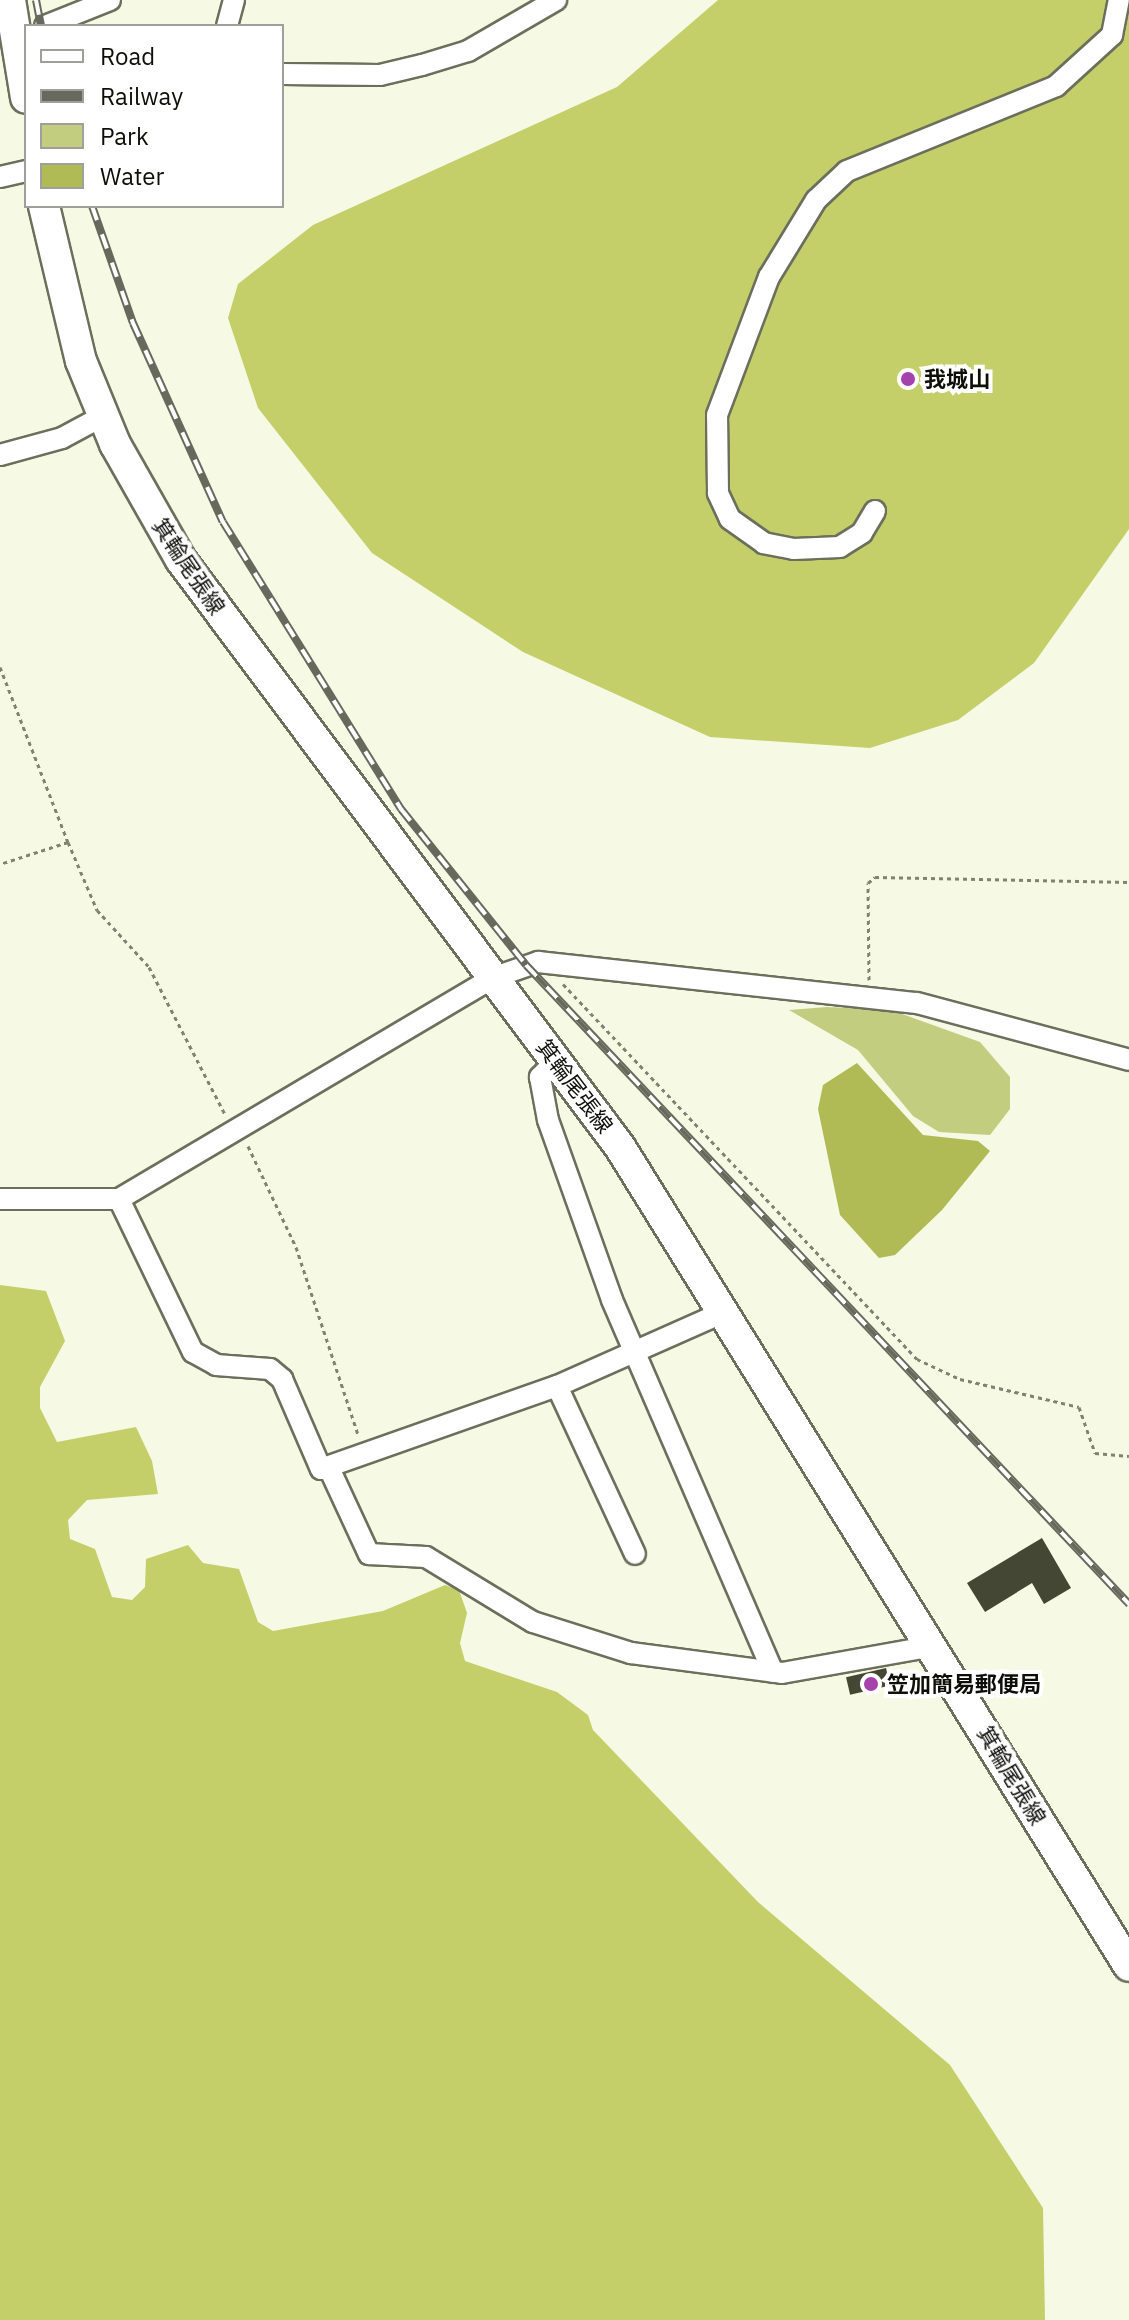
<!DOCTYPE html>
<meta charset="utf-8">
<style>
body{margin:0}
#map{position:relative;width:1129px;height:2320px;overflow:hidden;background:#f6f9e3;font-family:"IBM Plex Sans","Noto Sans JP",sans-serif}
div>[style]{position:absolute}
.green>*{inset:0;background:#c3cd7f}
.forest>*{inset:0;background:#c4cf6a}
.water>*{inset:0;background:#b1bb56}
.building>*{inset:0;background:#454735;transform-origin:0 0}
.path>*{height:3px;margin-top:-1.5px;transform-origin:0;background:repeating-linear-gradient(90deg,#808274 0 4px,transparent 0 8px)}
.roads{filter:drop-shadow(2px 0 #6c6f5c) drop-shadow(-2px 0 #6c6f5c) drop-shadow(0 2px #6c6f5c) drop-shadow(0 -2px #6c6f5c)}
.minor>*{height:20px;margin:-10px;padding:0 10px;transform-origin:10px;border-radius:10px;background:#fff}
.secondary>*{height:30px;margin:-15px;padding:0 15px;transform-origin:15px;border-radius:15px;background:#fff}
.rail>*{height:8px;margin-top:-4px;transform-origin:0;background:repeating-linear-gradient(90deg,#fff 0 15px,#67695c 0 30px);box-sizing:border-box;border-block:2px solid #67695c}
.dots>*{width:22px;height:22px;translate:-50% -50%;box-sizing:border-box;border:4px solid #fff;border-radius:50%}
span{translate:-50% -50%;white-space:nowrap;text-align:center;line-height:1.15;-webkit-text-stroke:8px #fff;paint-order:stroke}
.poi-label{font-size:22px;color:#0e0f08;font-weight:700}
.left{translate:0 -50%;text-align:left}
.street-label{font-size:22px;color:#0e0f08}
.legend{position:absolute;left:24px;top:24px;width:260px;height:184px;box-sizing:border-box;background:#fff;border:2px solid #9f9f9c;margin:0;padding:10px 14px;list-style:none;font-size:24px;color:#0e0f08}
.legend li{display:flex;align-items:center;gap:16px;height:40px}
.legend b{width:40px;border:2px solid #9f9f9c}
</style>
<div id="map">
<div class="green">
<div style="clip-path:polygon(827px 1007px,891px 1010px,980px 1042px,1010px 1077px,1010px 1109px,990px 1135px,939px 1132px,913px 1116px,858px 1050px,789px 1010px)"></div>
</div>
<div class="forest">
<div style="clip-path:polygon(718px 0,1129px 0,1129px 529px,1034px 663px,958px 720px,870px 748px,710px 737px,523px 652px,372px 553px,258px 408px,228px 318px,238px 284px,313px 225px,617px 87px)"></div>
<div style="clip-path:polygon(0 1285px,46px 1291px,65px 1341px,40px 1387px,40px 1408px,57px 1442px,136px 1427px,152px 1461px,158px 1494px,87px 1500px,68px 1520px,70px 1539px,95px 1549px,112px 1597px,132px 1600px,145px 1587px,146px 1559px,188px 1545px,203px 1563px,239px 1569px,258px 1622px,273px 1631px,383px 1611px,445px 1585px,459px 1590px,467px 1613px,460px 1643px,465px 1661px,557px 1692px,588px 1715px,593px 1730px,758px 1902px,950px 2065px,1043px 2208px,1045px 2320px,0 2320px)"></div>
</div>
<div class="water">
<div style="clip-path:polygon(857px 1063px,923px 1135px,978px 1141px,990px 1151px,942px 1210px,895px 1255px,879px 1258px,840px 1215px,818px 1109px,823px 1085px)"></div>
</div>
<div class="building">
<div style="clip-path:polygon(1042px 1538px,1071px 1588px,1044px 1604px,1032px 1583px,985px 1612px,967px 1583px)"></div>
<div style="left:886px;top:1668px;width:18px;height:41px;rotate:77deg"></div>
</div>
<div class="path">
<div style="left:0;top:667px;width:188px;rotate:68.8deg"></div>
<div style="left:68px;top:842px;width:71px;rotate:162.1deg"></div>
<div style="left:68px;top:842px;width:74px;rotate:66.9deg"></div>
<div style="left:97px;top:910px;width:77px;rotate:47.6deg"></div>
<div style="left:149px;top:967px;width:168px;rotate:62.7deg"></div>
<div style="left:869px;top:980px;width:97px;rotate:-90.6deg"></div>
<div style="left:868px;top:883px;width:9px;rotate:-41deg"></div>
<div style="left:875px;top:877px;width:254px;rotate:1.1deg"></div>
<div style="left:563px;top:984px;width:516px;rotate:46.65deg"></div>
<div style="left:917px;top:1359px;width:47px;rotate:24.9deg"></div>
<div style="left:960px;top:1379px;width:122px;rotate:13.2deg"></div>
<div style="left:1079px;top:1407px;width:49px;rotate:70.8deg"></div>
<div style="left:1095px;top:1453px;width:34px;rotate:5deg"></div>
<div style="left:248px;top:1146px;width:112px;rotate:64.6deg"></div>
<div style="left:296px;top:1247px;width:197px;rotate:71.7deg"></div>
</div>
<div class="roads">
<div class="minor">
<div style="left:45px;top:26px;width:70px;rotate:-21.8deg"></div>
<div style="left:227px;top:26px;width:27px;rotate:-75deg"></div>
<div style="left:282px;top:74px;width:98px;rotate:0.6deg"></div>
<div style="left:380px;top:75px;width:43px;rotate:-13.4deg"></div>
<div style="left:422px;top:65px;width:48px;rotate:-16.9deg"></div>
<div style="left:468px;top:51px;width:102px;rotate:-30.1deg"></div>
<div style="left:0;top:177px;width:27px;rotate:-13deg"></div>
<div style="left:0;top:455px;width:64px;rotate:-15.3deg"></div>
<div style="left:62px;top:438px;width:47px;rotate:-28.2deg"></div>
<div style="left:875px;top:511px;width:26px;rotate:121deg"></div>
<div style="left:862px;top:533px;width:26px;rotate:148deg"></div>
<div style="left:840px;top:547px;width:46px;rotate:177.5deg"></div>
<div style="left:794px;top:549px;width:31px;rotate:-169deg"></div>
<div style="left:764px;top:543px;width:42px;rotate:-144.8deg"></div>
<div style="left:730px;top:519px;width:29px;rotate:-115deg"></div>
<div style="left:718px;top:493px;width:78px;rotate:-90.7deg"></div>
<div style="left:717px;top:415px;width:147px;rotate:-69.4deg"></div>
<div style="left:769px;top:277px;width:90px;rotate:-58.6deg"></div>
<div style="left:816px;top:200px;width:42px;rotate:-43.1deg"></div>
<div style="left:847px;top:171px;width:226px;rotate:-22.1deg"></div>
<div style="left:1056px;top:86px;width:76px;rotate:-42.3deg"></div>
<div style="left:1112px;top:35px;width:36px;rotate:-79deg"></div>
<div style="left:556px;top:1061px;width:23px;rotate:135deg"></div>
<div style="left:540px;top:1077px;width:44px;rotate:79.5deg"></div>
<div style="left:548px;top:1120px;width:191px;rotate:70.4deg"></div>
<div style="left:612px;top:1300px;width:405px;rotate:66.6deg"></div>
<div style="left:0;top:1199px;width:119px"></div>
<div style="left:119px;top:1199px;width:437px;rotate:-30.6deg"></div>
<div style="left:495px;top:977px;width:46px;rotate:-19.2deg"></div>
<div style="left:538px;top:962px;width:381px;rotate:6.2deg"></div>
<div style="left:917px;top:1003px;width:220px;rotate:15deg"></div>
<div style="left:119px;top:1199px;width:170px;rotate:64.2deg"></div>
<div style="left:193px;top:1352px;width:26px;rotate:29deg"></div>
<div style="left:216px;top:1365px;width:54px;rotate:4.2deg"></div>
<div style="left:270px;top:1369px;width:16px;rotate:40deg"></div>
<div style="left:282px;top:1379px;width:98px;rotate:66.6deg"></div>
<div style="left:321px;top:1469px;width:250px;rotate:-19.4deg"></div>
<div style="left:557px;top:1386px;width:185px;rotate:-23.9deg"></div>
<div style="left:557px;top:1386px;width:185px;rotate:65.1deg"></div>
<div style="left:329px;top:1468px;width:95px;rotate:65.1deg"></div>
<div style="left:369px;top:1554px;width:57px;rotate:3deg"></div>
<div style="left:426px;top:1557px;width:125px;rotate:31.3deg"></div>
<div style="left:533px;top:1622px;width:103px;rotate:17.6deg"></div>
<div style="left:631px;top:1653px;width:152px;rotate:7.5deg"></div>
<div style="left:782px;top:1673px;width:153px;rotate:-10.1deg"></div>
</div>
<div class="secondary">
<div style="left:10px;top:0;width:99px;rotate:80.7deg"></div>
<div style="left:44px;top:206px;width:159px;rotate:76.6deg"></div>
<div style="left:81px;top:361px;width:90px;rotate:67.7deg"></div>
<div style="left:115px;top:444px;width:133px;rotate:60.4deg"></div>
<div style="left:181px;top:560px;width:733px;rotate:53.21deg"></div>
<div style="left:620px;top:1147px;width:964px;rotate:58.14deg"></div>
</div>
</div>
<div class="rail">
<div style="left:36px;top:0;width:26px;rotate:79deg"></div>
<div style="left:92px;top:206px;width:124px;rotate:70.7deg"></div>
<div style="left:133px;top:323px;width:218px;rotate:65.7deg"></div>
<div style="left:223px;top:522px;width:338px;rotate:58.2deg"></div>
<div style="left:401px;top:809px;width:200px;rotate:51.3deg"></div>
<div style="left:526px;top:965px;width:879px;rotate:46.66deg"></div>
</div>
<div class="dots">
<div style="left:908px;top:379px;background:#a343ab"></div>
<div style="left:871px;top:1684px;background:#a343ab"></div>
</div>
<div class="poi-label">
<span class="left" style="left:924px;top:379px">我城山</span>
<span class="left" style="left:887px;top:1684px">笠加簡易郵便局</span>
</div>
<div class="street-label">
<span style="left:189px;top:566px;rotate:56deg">箕輪尾張線</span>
<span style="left:575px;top:1086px;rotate:53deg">箕輪尾張線</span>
<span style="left:1012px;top:1775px;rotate:59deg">箕輪尾張線</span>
</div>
<ul class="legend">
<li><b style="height:10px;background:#fff"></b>Road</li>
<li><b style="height:10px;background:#67695c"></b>Railway</li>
<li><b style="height:22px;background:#c3cd7f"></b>Park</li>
<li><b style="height:22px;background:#b1bb56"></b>Water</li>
</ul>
</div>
